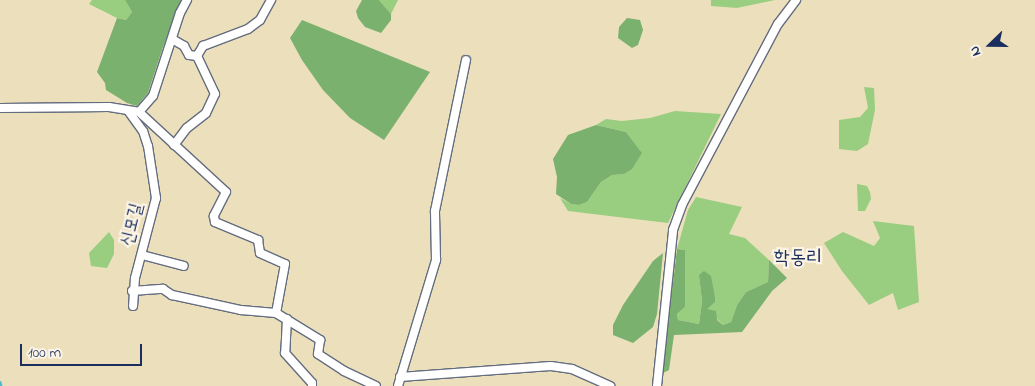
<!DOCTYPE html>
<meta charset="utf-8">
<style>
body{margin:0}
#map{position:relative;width:1035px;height:386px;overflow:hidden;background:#ecdfbc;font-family:"Indie Flower","Poor Story",sans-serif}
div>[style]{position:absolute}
.green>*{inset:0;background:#99ce80}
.forest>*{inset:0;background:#7ab16e}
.stream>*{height:2.5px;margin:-1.25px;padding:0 1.25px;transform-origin:1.25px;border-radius:1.25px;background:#50bbcd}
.roads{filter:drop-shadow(1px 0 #646d7f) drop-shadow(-1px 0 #646d7f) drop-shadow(0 1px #646d7f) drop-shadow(0 -1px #646d7f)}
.minor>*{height:8px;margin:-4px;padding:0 4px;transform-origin:4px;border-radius:4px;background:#fff}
span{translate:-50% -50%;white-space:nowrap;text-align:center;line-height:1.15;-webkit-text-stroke:4.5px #fcf5e5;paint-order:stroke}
.street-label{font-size:18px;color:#1b2f5e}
.quarter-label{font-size:20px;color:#1b2f5e}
.north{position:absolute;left:965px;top:20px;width:50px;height:50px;-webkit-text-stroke:4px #fcf5e5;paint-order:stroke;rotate:248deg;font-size:14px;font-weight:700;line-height:20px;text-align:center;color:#1b2f5e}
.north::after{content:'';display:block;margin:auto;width:18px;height:22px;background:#1b2f5e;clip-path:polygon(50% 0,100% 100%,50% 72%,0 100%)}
.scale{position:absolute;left:20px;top:344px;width:122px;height:22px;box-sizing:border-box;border:2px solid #1b2f5e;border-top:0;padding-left:6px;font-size:15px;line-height:18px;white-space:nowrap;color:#1b2f5e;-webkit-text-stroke:4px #fcf5e5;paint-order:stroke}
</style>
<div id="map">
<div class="green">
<div style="clip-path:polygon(92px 0,125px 0,132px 12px,126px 20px,117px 18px,89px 4px)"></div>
<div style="clip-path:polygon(379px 0,398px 0,391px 14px)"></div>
<div style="clip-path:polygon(711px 0,775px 0,737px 8px,711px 6px)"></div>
<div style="clip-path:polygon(864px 87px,874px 88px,875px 110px,868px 144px,857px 151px,839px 149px,839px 120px,860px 117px,868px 108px)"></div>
<div style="clip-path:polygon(675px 111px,721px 114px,668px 223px,568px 211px,560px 198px,571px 204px,579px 205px,587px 202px,601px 182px,612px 175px,624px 174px,641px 152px,626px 132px,596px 125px,606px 119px,622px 121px,650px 118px)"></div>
<div style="clip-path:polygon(857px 184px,867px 186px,870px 192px,871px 199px,865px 211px,858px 211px)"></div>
<div style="clip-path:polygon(696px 197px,742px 207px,729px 234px,745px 238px,769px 260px,768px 282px,746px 292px,737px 305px,731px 322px,723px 325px,707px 309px,699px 275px,702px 301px,699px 324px,678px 320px,677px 314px,685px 307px,685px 250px,677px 249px,688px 210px)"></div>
<div style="clip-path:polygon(873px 221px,914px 226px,919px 302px,898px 310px,893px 293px,869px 305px,842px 271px,824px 243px,843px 232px,874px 246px,880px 238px)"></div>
<div style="clip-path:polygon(109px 232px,114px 240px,114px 254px,107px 268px,91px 266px,89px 253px)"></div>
</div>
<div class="forest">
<div style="clip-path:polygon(125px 0,182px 0,163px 47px,148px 93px,137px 106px,127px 103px,106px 90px,105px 83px,97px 72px,117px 18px,126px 20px,132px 12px)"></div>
<div style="clip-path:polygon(362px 0,379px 0,391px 14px,391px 20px,381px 33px,365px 27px,358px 18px,356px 11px)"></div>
<div style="clip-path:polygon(627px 18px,640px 20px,643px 30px,638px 45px,632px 48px,618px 38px,619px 27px)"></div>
<div style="clip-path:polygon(302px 20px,430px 72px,384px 140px,350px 118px,323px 90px,302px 60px,290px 38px)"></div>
<div style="clip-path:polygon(596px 125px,626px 132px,642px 153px,632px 169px,624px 174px,612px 175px,601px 182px,587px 202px,579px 205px,571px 204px,556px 194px,557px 177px,553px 159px,568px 135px)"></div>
<div style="clip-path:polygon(677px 249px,685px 250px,685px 307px,677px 314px,678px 320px,699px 324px,702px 301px,699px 275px,704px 271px,711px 276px,715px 297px,715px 302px,707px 309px,716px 311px,717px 320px,723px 325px,731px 322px,737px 305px,746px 292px,768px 282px,769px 260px,787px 278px,772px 291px,742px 332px,674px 335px,669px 370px,663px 373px,660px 362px,669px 316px)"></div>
<div style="clip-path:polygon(663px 253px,657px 314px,653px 327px,633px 343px,613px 335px,613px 325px,623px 305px,653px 261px)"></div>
</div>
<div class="stream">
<div style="left:0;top:382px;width:4px;rotate:76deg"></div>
</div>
<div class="roads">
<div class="minor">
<div style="left:172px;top:39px;width:14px;rotate:30deg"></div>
<div style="left:184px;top:46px;width:10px;rotate:61deg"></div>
<div style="left:189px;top:55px;width:8px;rotate:7deg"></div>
<div style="left:0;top:108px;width:109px;rotate:-0.5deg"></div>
<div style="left:109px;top:107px;width:30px;rotate:9deg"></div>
<div style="left:139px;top:112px;width:118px;rotate:42.6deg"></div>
<div style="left:226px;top:192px;width:27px;rotate:117deg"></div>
<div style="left:214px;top:216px;width:6px;rotate:81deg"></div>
<div style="left:215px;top:222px;width:47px;rotate:22.7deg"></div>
<div style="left:258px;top:240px;width:13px;rotate:81deg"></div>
<div style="left:260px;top:253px;width:27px;rotate:24deg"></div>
<div style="left:285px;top:264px;width:50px;rotate:100.4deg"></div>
<div style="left:276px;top:313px;width:52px;rotate:31.5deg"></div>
<div style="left:320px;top:340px;width:14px;rotate:98deg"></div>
<div style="left:318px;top:354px;width:31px;rotate:33deg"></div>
<div style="left:344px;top:371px;width:35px;rotate:25deg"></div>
<div style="left:129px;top:112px;width:24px;rotate:54deg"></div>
<div style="left:143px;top:131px;width:16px;rotate:72deg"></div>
<div style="left:148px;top:146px;width:53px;rotate:81.3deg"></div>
<div style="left:156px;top:198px;width:83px;rotate:104.7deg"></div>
<div style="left:135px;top:278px;width:28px;rotate:94deg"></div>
<div style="left:139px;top:112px;width:21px;rotate:-49deg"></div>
<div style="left:153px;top:96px;width:87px;rotate:-72deg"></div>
<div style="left:180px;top:13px;width:15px;rotate:-62deg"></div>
<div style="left:174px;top:145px;width:21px;rotate:-53deg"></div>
<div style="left:187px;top:128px;width:24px;rotate:-38deg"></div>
<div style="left:206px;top:113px;width:21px;rotate:-65deg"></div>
<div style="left:215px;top:94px;width:42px;rotate:-115.3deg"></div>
<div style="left:197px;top:56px;width:12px;rotate:-59deg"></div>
<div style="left:203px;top:46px;width:48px;rotate:-20.7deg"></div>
<div style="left:248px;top:29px;width:15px;rotate:-37deg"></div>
<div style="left:260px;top:20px;width:23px;rotate:-61deg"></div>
<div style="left:142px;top:255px;width:43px;rotate:14.7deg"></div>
<div style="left:132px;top:291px;width:31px;rotate:-4deg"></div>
<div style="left:163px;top:289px;width:11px;rotate:34deg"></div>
<div style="left:172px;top:295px;width:71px;rotate:12.3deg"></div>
<div style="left:241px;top:310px;width:35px;rotate:5deg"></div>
<div style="left:287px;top:319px;width:34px;rotate:93deg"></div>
<div style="left:285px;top:353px;width:40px;rotate:48deg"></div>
<div style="left:312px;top:383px;width:3px;rotate:90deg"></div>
<div style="left:400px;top:377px;width:151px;rotate:-4.2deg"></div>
<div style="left:551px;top:366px;width:21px;rotate:8deg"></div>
<div style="left:572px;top:369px;width:42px;rotate:24.1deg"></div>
<div style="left:398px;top:386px;width:132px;rotate:-73.2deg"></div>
<div style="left:436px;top:260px;width:49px;rotate:-91.2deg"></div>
<div style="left:435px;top:211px;width:154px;rotate:-78.4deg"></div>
<div style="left:657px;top:386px;width:157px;rotate:-84.1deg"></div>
<div style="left:673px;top:230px;width:27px;rotate:-70deg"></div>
<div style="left:682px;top:205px;width:205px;rotate:-62.1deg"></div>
<div style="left:778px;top:24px;width:30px;rotate:-53deg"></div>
</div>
</div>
<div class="street-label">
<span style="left:133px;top:225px;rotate:-76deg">신모길</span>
</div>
<div class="quarter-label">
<span style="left:798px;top:258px">학동리</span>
</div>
<div class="north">N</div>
<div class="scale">100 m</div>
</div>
